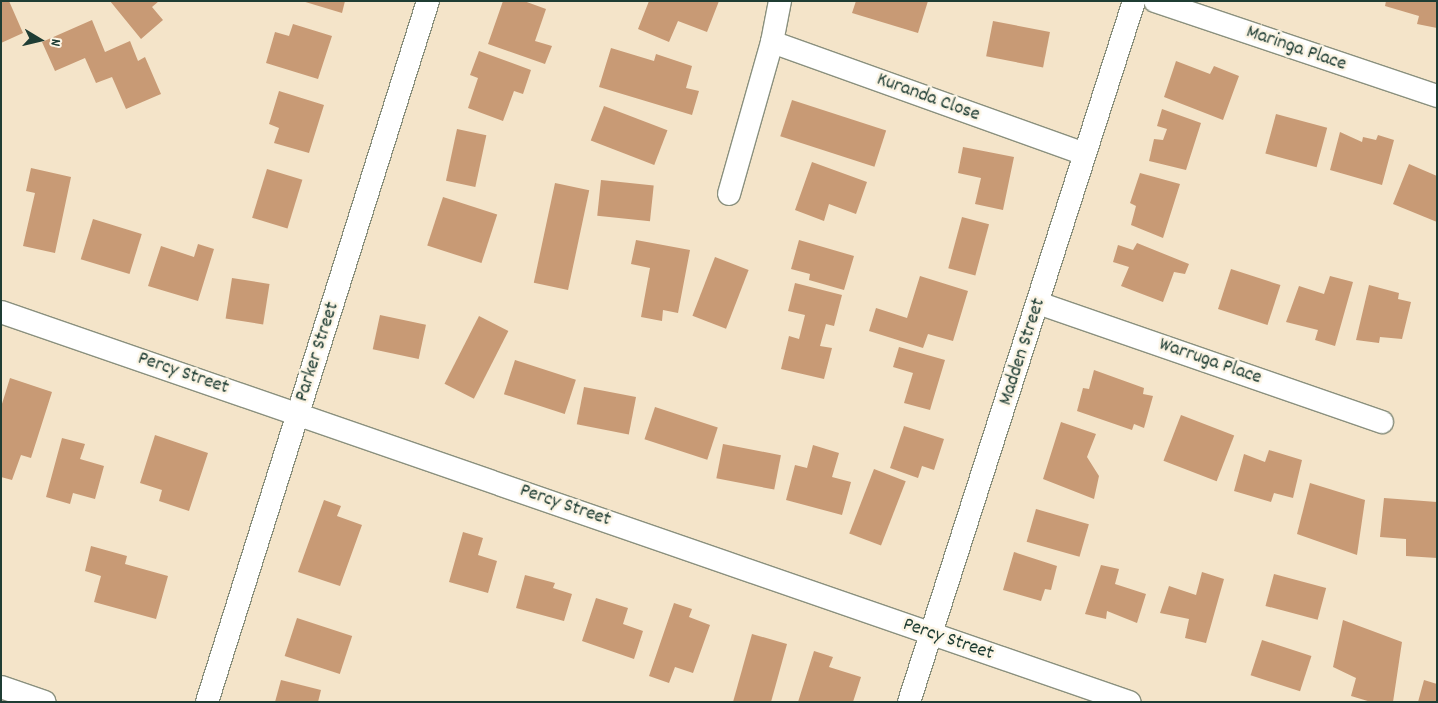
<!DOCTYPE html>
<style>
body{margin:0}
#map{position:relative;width:1438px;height:703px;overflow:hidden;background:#f4e4c9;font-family:Dekko,sans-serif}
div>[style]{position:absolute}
.building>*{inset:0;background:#c89a75;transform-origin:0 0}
.roads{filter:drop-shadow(1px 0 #8a907e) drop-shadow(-1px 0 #8a907e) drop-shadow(0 1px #8a907e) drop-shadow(0 -1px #8a907e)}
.minor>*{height:22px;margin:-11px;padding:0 11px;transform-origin:11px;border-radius:11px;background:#fff}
span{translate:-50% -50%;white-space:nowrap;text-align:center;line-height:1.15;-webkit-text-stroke:5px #fcf5e5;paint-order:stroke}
.street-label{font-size:20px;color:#1f3d34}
.frame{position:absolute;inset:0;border:2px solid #1f3d34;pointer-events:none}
.north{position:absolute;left:15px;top:15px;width:50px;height:50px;-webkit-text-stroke:4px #fcf5e5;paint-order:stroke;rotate:99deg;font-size:14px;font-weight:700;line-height:20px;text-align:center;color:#1f3d34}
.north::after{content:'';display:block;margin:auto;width:18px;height:22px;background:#1f3d34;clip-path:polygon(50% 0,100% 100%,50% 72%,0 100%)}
</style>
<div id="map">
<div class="building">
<div style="clip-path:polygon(1px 1px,9px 1px,23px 33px,1px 43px)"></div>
<div style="clip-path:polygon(110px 1px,159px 1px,152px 7px,163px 20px,141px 39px)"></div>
<div style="clip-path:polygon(302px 1px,345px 1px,342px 13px)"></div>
<div style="clip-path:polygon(503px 1px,524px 1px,546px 9px,535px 41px,552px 46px,545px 64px,488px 44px)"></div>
<div style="clip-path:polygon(649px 1px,719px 1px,707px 32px,678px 21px,669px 42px,638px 29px)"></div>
<div style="clip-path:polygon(856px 1px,928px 1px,918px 33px,852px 13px)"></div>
<div style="clip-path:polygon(1386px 1px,1437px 1px,1437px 28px,1417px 24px,1419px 16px,1385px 6px)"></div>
<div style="clip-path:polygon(92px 20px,105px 52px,130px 41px,138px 61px,145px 57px,161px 94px,126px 109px,112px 77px,96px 83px,85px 58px,55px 71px,42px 42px)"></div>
<div style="left:993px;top:21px;width:58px;height:36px;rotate:11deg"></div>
<div style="clip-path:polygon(293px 24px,332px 36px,318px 79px,266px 63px,275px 32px,289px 36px)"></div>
<div style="clip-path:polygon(611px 48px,654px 61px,656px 54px,692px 66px,686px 88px,699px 91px,692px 115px,599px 87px)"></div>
<div style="clip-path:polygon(479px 51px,531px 70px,523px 94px,514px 91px,503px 121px,468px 108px,478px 78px,470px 75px)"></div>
<div style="clip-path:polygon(1176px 61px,1210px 74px,1214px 66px,1239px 76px,1223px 120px,1164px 97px)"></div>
<div style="clip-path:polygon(279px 91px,324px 105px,309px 153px,274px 143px,279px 128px,269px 124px)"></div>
<div style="left:792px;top:100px;width:99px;height:38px;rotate:18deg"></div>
<div style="left:604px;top:106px;width:68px;height:37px;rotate:21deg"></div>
<div style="clip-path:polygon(1162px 109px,1201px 123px,1186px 170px,1149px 161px,1154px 139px,1163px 140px,1167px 129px,1157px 126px)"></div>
<div style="left:1276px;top:114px;width:53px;height:41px;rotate:15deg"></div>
<div style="left:457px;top:129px;width:30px;height:53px;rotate:12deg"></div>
<div style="clip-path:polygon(1340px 132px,1362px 142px,1363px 137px,1376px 140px,1378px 135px,1394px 140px,1382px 185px,1330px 170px)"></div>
<div style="clip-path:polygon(963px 147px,1014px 157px,1003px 210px,975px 204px,981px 178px,958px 173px)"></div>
<div style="clip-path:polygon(812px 162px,867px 182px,856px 214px,829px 204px,824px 221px,795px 210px)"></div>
<div style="clip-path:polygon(1409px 164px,1437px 176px,1437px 222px,1393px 204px)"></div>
<div style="clip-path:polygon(31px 168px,71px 177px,55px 253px,23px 246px,35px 193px,26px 191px)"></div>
<div style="left:267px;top:169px;width:37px;height:51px;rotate:17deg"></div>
<div style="clip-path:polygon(1140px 173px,1180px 184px,1163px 238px,1131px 225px,1136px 206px,1130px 203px)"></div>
<div style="left:601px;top:180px;width:53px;height:36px;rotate:6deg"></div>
<div style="left:555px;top:183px;width:35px;height:102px;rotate:12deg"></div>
<div style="left:443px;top:197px;width:57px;height:51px;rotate:18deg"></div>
<div style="left:962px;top:217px;width:28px;height:53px;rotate:15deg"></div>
<div style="left:93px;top:219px;width:51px;height:42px;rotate:17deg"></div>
<div style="clip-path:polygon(636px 240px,690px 250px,678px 313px,663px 310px,662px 321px,641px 317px,650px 268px,631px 264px)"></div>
<div style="clip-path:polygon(799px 240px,854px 256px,844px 290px,809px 280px,810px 274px,791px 269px)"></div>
<div style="clip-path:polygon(1137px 243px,1189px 264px,1185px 274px,1174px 272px,1163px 302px,1121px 286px,1129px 267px,1113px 262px,1118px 245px,1133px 250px)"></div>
<div style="clip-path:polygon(198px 244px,214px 249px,198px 301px,148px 286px,161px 246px,194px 257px)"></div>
<div style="left:715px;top:257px;width:36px;height:63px;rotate:21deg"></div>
<div style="left:1231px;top:269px;width:52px;height:42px;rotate:18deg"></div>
<div style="clip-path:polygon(920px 276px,968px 291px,953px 341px,928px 334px,923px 348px,869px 331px,876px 308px,907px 318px)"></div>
<div style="clip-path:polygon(1330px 276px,1353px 282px,1335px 346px,1315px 340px,1318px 330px,1286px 322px,1299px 286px,1324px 294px)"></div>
<div style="left:232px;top:278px;width:38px;height:41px;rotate:9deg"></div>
<div style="clip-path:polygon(795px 283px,842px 295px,834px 326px,826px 324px,820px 346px,832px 348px,824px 379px,781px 369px,789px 336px,799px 339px,805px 315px,788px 311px)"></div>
<div style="clip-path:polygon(1369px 285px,1399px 293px,1398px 299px,1411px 302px,1402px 339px,1380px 337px,1379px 343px,1356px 340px)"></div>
<div style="left:380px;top:315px;width:47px;height:35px;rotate:12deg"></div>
<div style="left:479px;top:316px;width:33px;height:76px;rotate:27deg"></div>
<div style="clip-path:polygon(899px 347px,945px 360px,930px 410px,904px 403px,913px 373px,893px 367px)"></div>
<div style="left:515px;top:360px;width:64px;height:36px;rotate:18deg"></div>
<div style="clip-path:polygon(1094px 370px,1144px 388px,1143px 394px,1153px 396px,1144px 428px,1134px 424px,1132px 430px,1077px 411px,1083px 388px,1089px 389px)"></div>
<div style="clip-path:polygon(10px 378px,52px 392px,31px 458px,21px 455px,12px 480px,1px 477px,1px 407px)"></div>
<div style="left:584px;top:387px;width:53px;height:38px;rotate:11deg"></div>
<div style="left:655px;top:407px;width:66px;height:34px;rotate:18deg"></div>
<div style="left:1181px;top:415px;width:57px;height:49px;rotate:21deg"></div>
<div style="clip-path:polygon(1061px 422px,1096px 434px,1087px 457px,1099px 476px,1094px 499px,1043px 479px)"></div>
<div style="clip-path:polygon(904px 426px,944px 439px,934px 470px,922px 466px,918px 478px,890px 468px)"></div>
<div style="clip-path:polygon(155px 435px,208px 453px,189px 511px,159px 501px,162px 490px,140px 483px)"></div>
<div style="clip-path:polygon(62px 438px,85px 444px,80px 459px,104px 466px,95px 499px,73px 493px,70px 504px,46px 497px)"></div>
<div style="left:723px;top:444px;width:59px;height:35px;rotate:11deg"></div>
<div style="clip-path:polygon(813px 445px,839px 453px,832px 477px,851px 482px,842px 515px,786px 500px,795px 465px,807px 468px)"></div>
<div style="clip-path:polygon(1269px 450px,1302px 460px,1293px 498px,1274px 493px,1271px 502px,1234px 491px,1244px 454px,1265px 462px)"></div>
<div style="left:874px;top:469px;width:34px;height:69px;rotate:21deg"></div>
<div style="clip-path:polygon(1310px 483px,1365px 500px,1357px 555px,1297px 534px)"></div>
<div style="clip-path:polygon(1384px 498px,1437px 502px,1437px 558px,1406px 556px,1406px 539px,1380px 537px)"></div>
<div style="clip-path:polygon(324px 500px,341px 506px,337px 516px,362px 525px,340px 586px,298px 572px)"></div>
<div style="left:1036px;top:509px;width:55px;height:34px;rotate:16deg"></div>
<div style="clip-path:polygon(463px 532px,483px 538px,478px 555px,497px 561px,488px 593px,449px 582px)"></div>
<div style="clip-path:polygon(91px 546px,127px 556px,125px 564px,168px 576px,156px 619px,94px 602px,101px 576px,85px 571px)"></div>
<div style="clip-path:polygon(1014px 552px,1057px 566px,1051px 590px,1045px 589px,1041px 601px,1003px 590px)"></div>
<div style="clip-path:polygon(1101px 565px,1119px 569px,1115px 584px,1146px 594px,1137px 623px,1107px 611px,1106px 619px,1085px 614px)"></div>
<div style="clip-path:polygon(1202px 572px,1224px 579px,1206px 643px,1185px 638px,1189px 619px,1160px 613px,1169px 586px,1196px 595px)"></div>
<div style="left:1274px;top:574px;width:54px;height:33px;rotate:15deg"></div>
<div style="clip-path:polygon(525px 575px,555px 583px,553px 588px,572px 594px,564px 621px,516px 608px)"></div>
<div style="clip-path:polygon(596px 598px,628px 608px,623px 624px,643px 631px,634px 659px,582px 641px)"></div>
<div style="clip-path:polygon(674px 603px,692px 609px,689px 617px,710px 625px,693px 673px,675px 667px,669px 683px,649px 676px)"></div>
<div style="left:297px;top:618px;width:58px;height:40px;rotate:18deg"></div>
<div style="clip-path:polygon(1343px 620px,1402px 642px,1393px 702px,1371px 702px,1351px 696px,1356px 678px,1333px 667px)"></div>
<div style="clip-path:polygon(752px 634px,787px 644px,771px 702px,733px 702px)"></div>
<div style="left:1262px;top:640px;width:52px;height:37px;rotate:18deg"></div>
<div style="clip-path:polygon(814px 651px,833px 657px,829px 667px,861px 677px,853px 702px,798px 702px)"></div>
<div style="clip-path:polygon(281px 680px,321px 690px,318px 702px,275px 702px)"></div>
<div style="clip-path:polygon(1424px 680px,1437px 684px,1437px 702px,1418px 702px)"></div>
</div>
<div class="roads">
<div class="minor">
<div style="left:1155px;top:1px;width:298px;rotate:18.6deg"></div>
<div style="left:772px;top:42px;width:331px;rotate:19.7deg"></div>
<div style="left:729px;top:194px;width:158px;rotate:-74.2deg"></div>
<div style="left:772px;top:42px;width:42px;rotate:-79deg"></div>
<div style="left:1038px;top:303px;width:364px;rotate:19.1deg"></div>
<div style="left:1px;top:312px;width:1194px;rotate:19.07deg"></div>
<div style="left:1px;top:687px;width:46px;rotate:18.8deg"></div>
<div style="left:207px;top:702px;width:735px;rotate:-72.5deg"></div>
<div style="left:909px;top:702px;width:736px;rotate:-72.2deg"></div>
</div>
</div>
<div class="street-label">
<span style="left:1296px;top:49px;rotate:19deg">Maringa Place</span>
<span style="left:928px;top:98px;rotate:20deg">Kuranda Close</span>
<span style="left:318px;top:352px;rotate:-72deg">Parker Street</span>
<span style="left:1023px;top:352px;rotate:-72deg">Madden Street</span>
<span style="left:1210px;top:362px;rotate:19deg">Warruga Place</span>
<span style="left:183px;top:374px;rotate:19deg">Percy Street</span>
<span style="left:565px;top:506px;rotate:19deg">Percy Street</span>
<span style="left:948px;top:640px;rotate:19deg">Percy Street</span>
</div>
<div class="frame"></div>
<div class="north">N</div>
</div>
